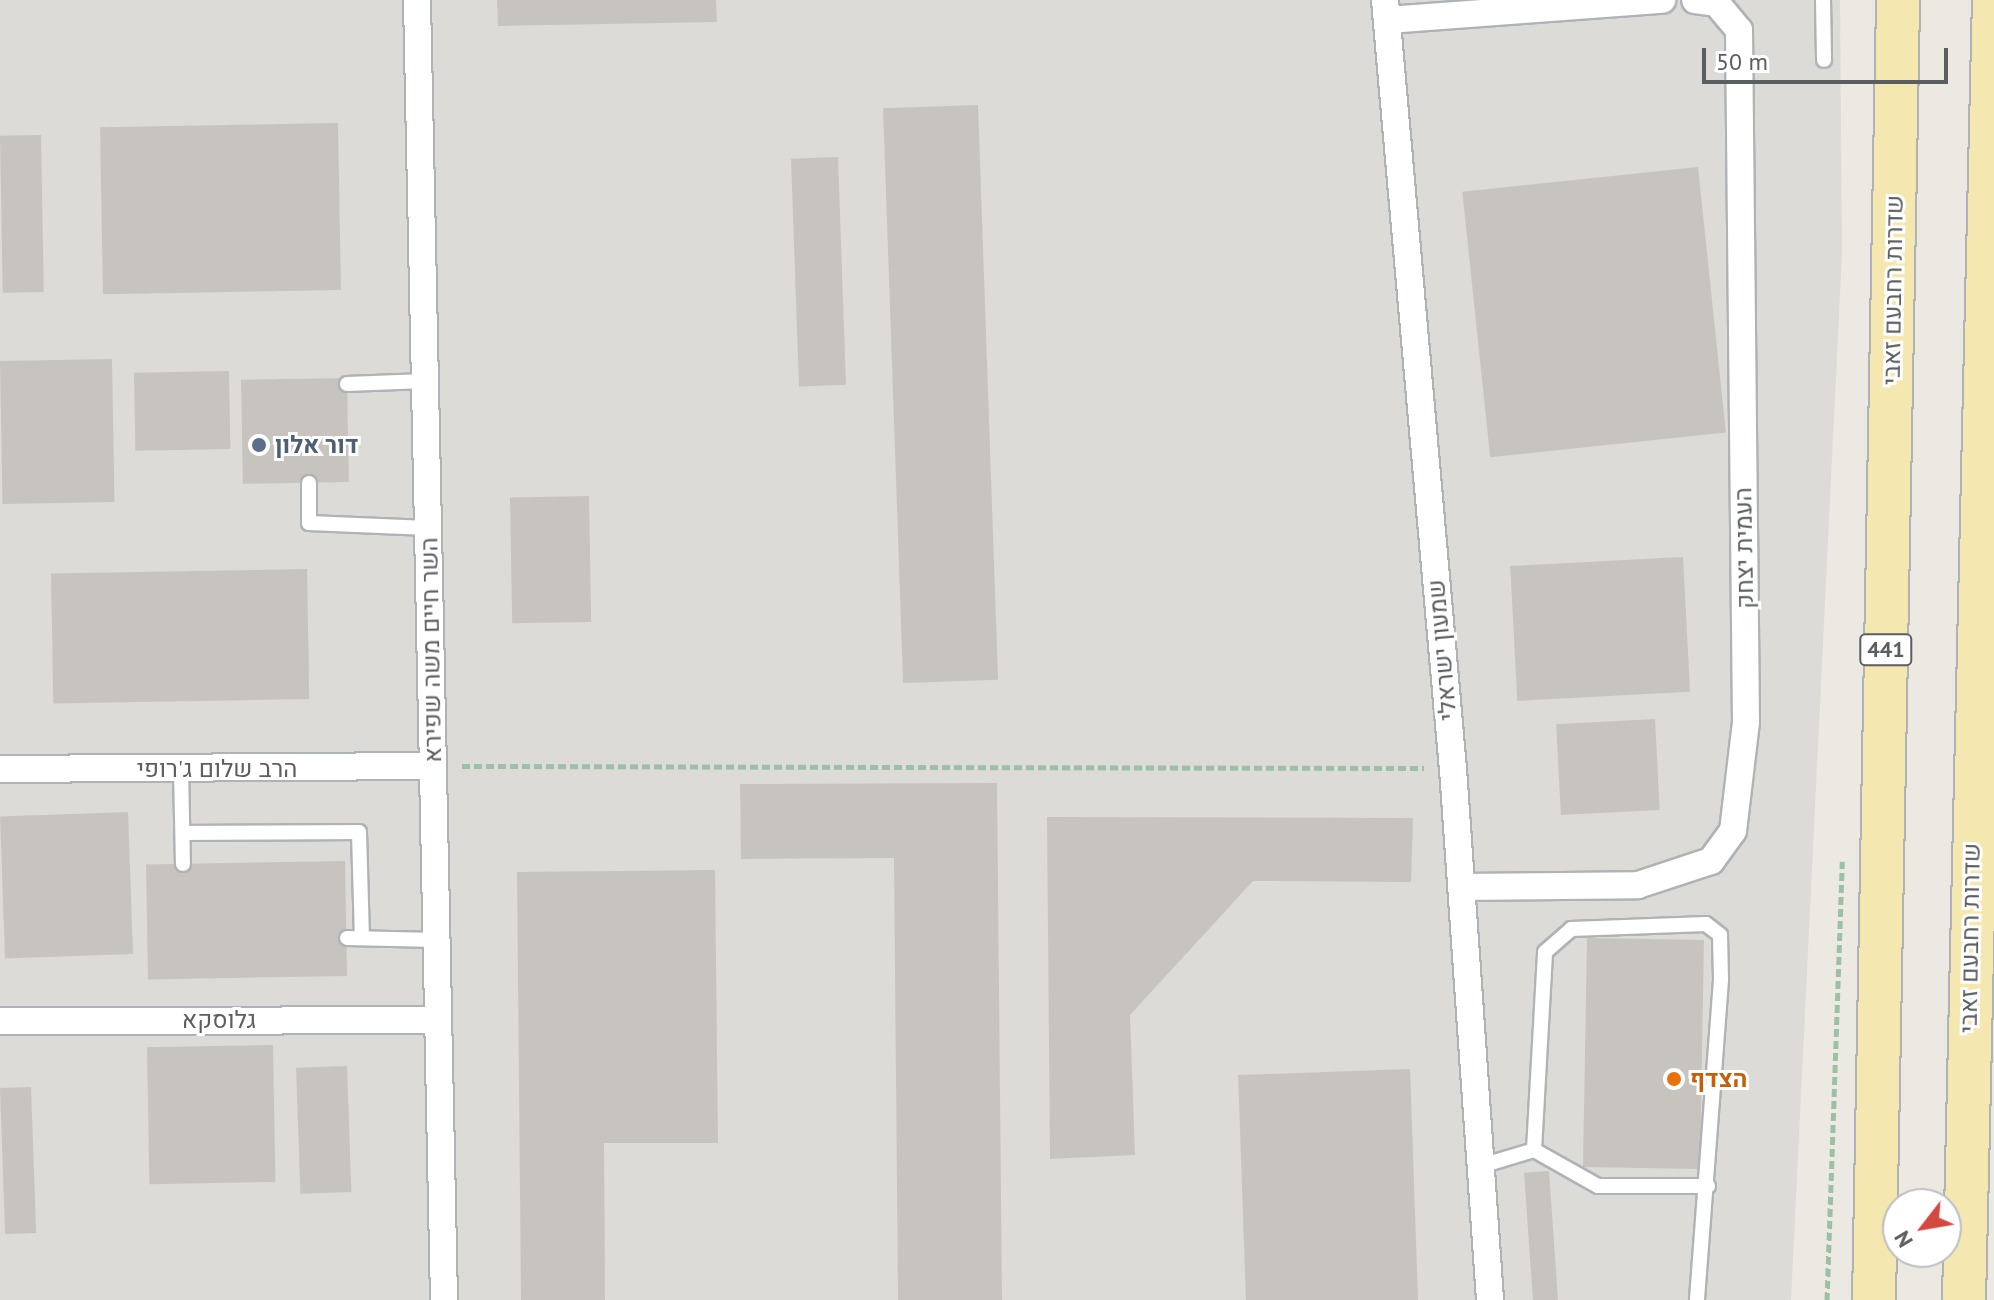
<!DOCTYPE html>
<meta charset="utf-8">
<style>
body{margin:0}
#map{position:relative;width:1994px;height:1300px;overflow:hidden;background:#ece9e3;font-family:"PT Sans",Heebo,sans-serif}
div>[style]{position:absolute}
.industrial>*{inset:0;background:#dddbd7}
.building>*{inset:0;background:#c7c4bf;transform-origin:0 0}
.path>*{height:5px;margin-top:-2.5px;transform-origin:0;background:repeating-linear-gradient(90deg,#9cc0a5 0 8px,transparent 0 12px)}
.roads{filter:drop-shadow(2px 0 #b0b3b6) drop-shadow(-2px 0 #b0b3b6) drop-shadow(0 2px #b0b3b6) drop-shadow(0 -2px #b0b3b6)}
.lane>*{height:14px;margin:-7px;padding:0 7px;transform-origin:7px;border-radius:7px;background:#fff}
.street>*{height:26px;margin:-13px;padding:0 13px;transform-origin:13px;border-radius:13px;background:#fff}
.primary>*{height:42px;margin:-21px;padding:0 21px;transform-origin:21px;border-radius:21px;background:#f4e7af}
.dots>*{width:22px;height:22px;translate:-50% -50%;box-sizing:border-box;border:4px solid #fff;border-radius:50%}
span{translate:-50% -50%;white-space:nowrap;text-align:center;line-height:1.15;-webkit-text-stroke:6px #fff;paint-order:stroke}
.shield-label span{padding:2px 6px;background:#fff;border:2px solid;border-radius:6px;-webkit-text-stroke-width:0}
.shield-label{font-size:22px;color:#5b5e61;font-weight:700}
.street-label{font-size:24px;color:#5b5e61}
.service-label{font-size:24px;color:#4e5e75;font-weight:700}
.left{translate:0 -50%;text-align:left}
.food-label{font-size:24px;color:#c56008;font-weight:700}
.north{position:absolute;left:1882px;top:1188px;width:80px;height:80px;box-sizing:border-box;background:#fff;border:2px solid #bdbfc0;border-radius:50%;rotate:239deg;font-size:22px;font-weight:700;line-height:32px;text-align:center;color:#5b5e61}
.north::after{content:'';display:block;margin:auto;width:28px;height:36px;background:#d34841;clip-path:polygon(50% 0,100% 100%,50% 72%,0 100%)}
.scale{position:absolute;left:1702px;top:48px;width:246px;height:36px;box-sizing:border-box;border:4px solid #5b5e61;border-top:0;padding-left:10px;font-size:24px;line-height:28px;white-space:nowrap;color:#5b5e61;-webkit-text-stroke:6px #fff;paint-order:stroke}
</style>
<div id="map">
<div class="industrial">
<div style="clip-path:polygon(0 0,1840px 0,1842px 253px,1791px 1300px,0 1300px)"></div>
</div>
<div class="building">
<div style="clip-path:polygon(497px 0,716px 0,717px 22px,498px 26px)"></div>
<div style="left:978px;top:105px;width:575px;height:95px;rotate:88deg"></div>
<div style="left:338px;top:123px;width:167px;height:238px;rotate:89deg"></div>
<div style="left:41px;top:135px;width:157px;height:41px;rotate:89deg"></div>
<div style="left:838px;top:157px;width:228px;height:47px;rotate:88deg"></div>
<div style="left:1698px;top:167px;width:267px;height:237px;rotate:84deg"></div>
<div style="left:112px;top:359px;width:143px;height:112px;rotate:89deg"></div>
<div style="left:229px;top:371px;width:78px;height:95px;rotate:89deg"></div>
<div style="left:347px;top:378px;width:104px;height:106px;rotate:89deg"></div>
<div style="left:589px;top:496px;width:126px;height:79px;rotate:89deg"></div>
<div style="left:1683px;top:557px;width:135px;height:173px;rotate:87deg"></div>
<div style="left:307px;top:569px;width:130px;height:256px;rotate:89deg"></div>
<div style="left:1655px;top:719px;width:91px;height:99px;rotate:87deg"></div>
<div style="clip-path:polygon(997px 783px,1002px 1300px,898px 1300px,894px 858px,741px 859px,740px 784px)"></div>
<div style="left:128px;top:812px;width:142px;height:128px;rotate:88deg"></div>
<div style="clip-path:polygon(1047px 817px,1413px 818px,1411px 882px,1253px 881px,1130px 1015px,1135px 1155px,1050px 1159px)"></div>
<div style="left:345px;top:861px;width:115px;height:199px;rotate:89deg"></div>
<div style="clip-path:polygon(715px 870px,718px 1143px,604px 1143px,605px 1300px,521px 1300px,517px 872px)"></div>
<div style="left:1587px;top:938px;width:117px;height:229px;rotate:1deg"></div>
<div style="left:273px;top:1045px;width:137px;height:126px;rotate:89deg"></div>
<div style="left:347px;top:1066px;width:126px;height:51px;rotate:88deg"></div>
<div style="left:1410px;top:1069px;width:231px;height:172px;rotate:88deg"></div>
<div style="left:31px;top:1087px;width:146px;height:31px;rotate:88deg"></div>
<div style="left:1549px;top:1171px;width:129px;height:25px;rotate:86deg"></div>
</div>
<div class="path">
<div style="left:462px;top:766px;width:962px;rotate:0.12deg"></div>
<div style="left:1827px;top:1300px;width:439px;rotate:-88deg"></div>
</div>
<div class="roads">
<div class="lane">
<div style="left:1823px;top:0;width:60px;rotate:89deg"></div>
<div style="left:347px;top:384px;width:78px;rotate:-2.2deg"></div>
<div style="left:309px;top:483px;width:40px;rotate:90deg"></div>
<div style="left:309px;top:523px;width:119px;rotate:2.4deg"></div>
<div style="left:181px;top:770px;width:94px;rotate:88.8deg"></div>
<div style="left:184px;top:833px;width:175px;rotate:-0.3deg"></div>
<div style="left:359px;top:832px;width:106px;rotate:88.4deg"></div>
<div style="left:347px;top:938px;width:90px;rotate:1.3deg"></div>
<div style="left:1534px;top:1150px;width:73px;rotate:29.4deg"></div>
<div style="left:1598px;top:1186px;width:110px"></div>
<div style="left:1481px;top:1166px;width:55px;rotate:-16.8deg"></div>
<div style="left:1534px;top:1150px;width:198px;rotate:-86.8deg"></div>
<div style="left:1545px;top:952px;width:35px;rotate:-41deg"></div>
<div style="left:1571px;top:929px;width:135px;rotate:-2.1deg"></div>
<div style="left:1706px;top:924px;width:18px;rotate:38deg"></div>
<div style="left:1720px;top:935px;width:45px;rotate:88.7deg"></div>
<div style="left:1721px;top:980px;width:321px;rotate:94.3deg"></div>
</div>
<div class="street">
<div style="left:417px;top:0;width:1300px;rotate:88.81deg"></div>
<div style="left:1385px;top:0;width:772px;rotate:84.95deg"></div>
<div style="left:1453px;top:769px;width:532px;rotate:86.01deg"></div>
<div style="left:1387px;top:20px;width:276px;rotate:-4.2deg"></div>
<div style="left:0;top:769px;width:433px;rotate:-0.4deg"></div>
<div style="left:1461px;top:887px;width:177px;rotate:-0.6deg"></div>
<div style="left:1638px;top:885px;width:77px;rotate:-18.2deg"></div>
<div style="left:1711px;top:861px;width:37px;rotate:-54deg"></div>
<div style="left:1733px;top:831px;width:110px;rotate:-83.2deg"></div>
<div style="left:1746px;top:722px;width:692px;rotate:-90.58deg"></div>
<div style="left:1739px;top:30px;width:35px;rotate:-130deg"></div>
<div style="left:1716px;top:3px;width:21px;rotate:-172deg"></div>
<div style="left:0;top:1021px;width:438px;rotate:-0.1deg"></div>
</div>
<div class="primary">
<div style="left:1874px;top:1300px;width:1300px;rotate:-88.94deg"></div>
<div style="left:1964px;top:1300px;width:1300px;rotate:-88.68deg"></div>
</div>
</div>
<div class="dots">
<div style="left:259px;top:445px;background:#5c6f8a"></div>
<div style="left:1674px;top:1079px;background:#e8710a"></div>
</div>
<div class="shield-label">
<span style="left:1886px;top:650px">441</span>
</div>
<div class="street-label">
<span style="left:1893px;top:290px;rotate:-89deg">שדרות רחבעם זאבי</span>
<span style="left:1744px;top:548px;rotate:-91deg">העמית יצחק</span>
<span style="left:431px;top:650px;rotate:-91deg">השר חיים משה שפירא</span>
<span style="left:1442px;top:650px;rotate:-95deg">שמעון ישראלי</span>
<span style="left:217px;top:769px">הרב שלום ג'רופי</span>
<span style="left:1970px;top:938px;rotate:-89deg">שדרות רחבעם זאבי</span>
<span style="left:219px;top:1020px">גלוסקא</span>
</div>
<div class="service-label">
<span class="left" style="left:275px;top:445px">דור אלון</span>
</div>
<div class="food-label">
<span class="left" style="left:1690px;top:1079px">הצדף</span>
</div>
<div class="north">N</div>
<div class="scale">50 m</div>
</div>
